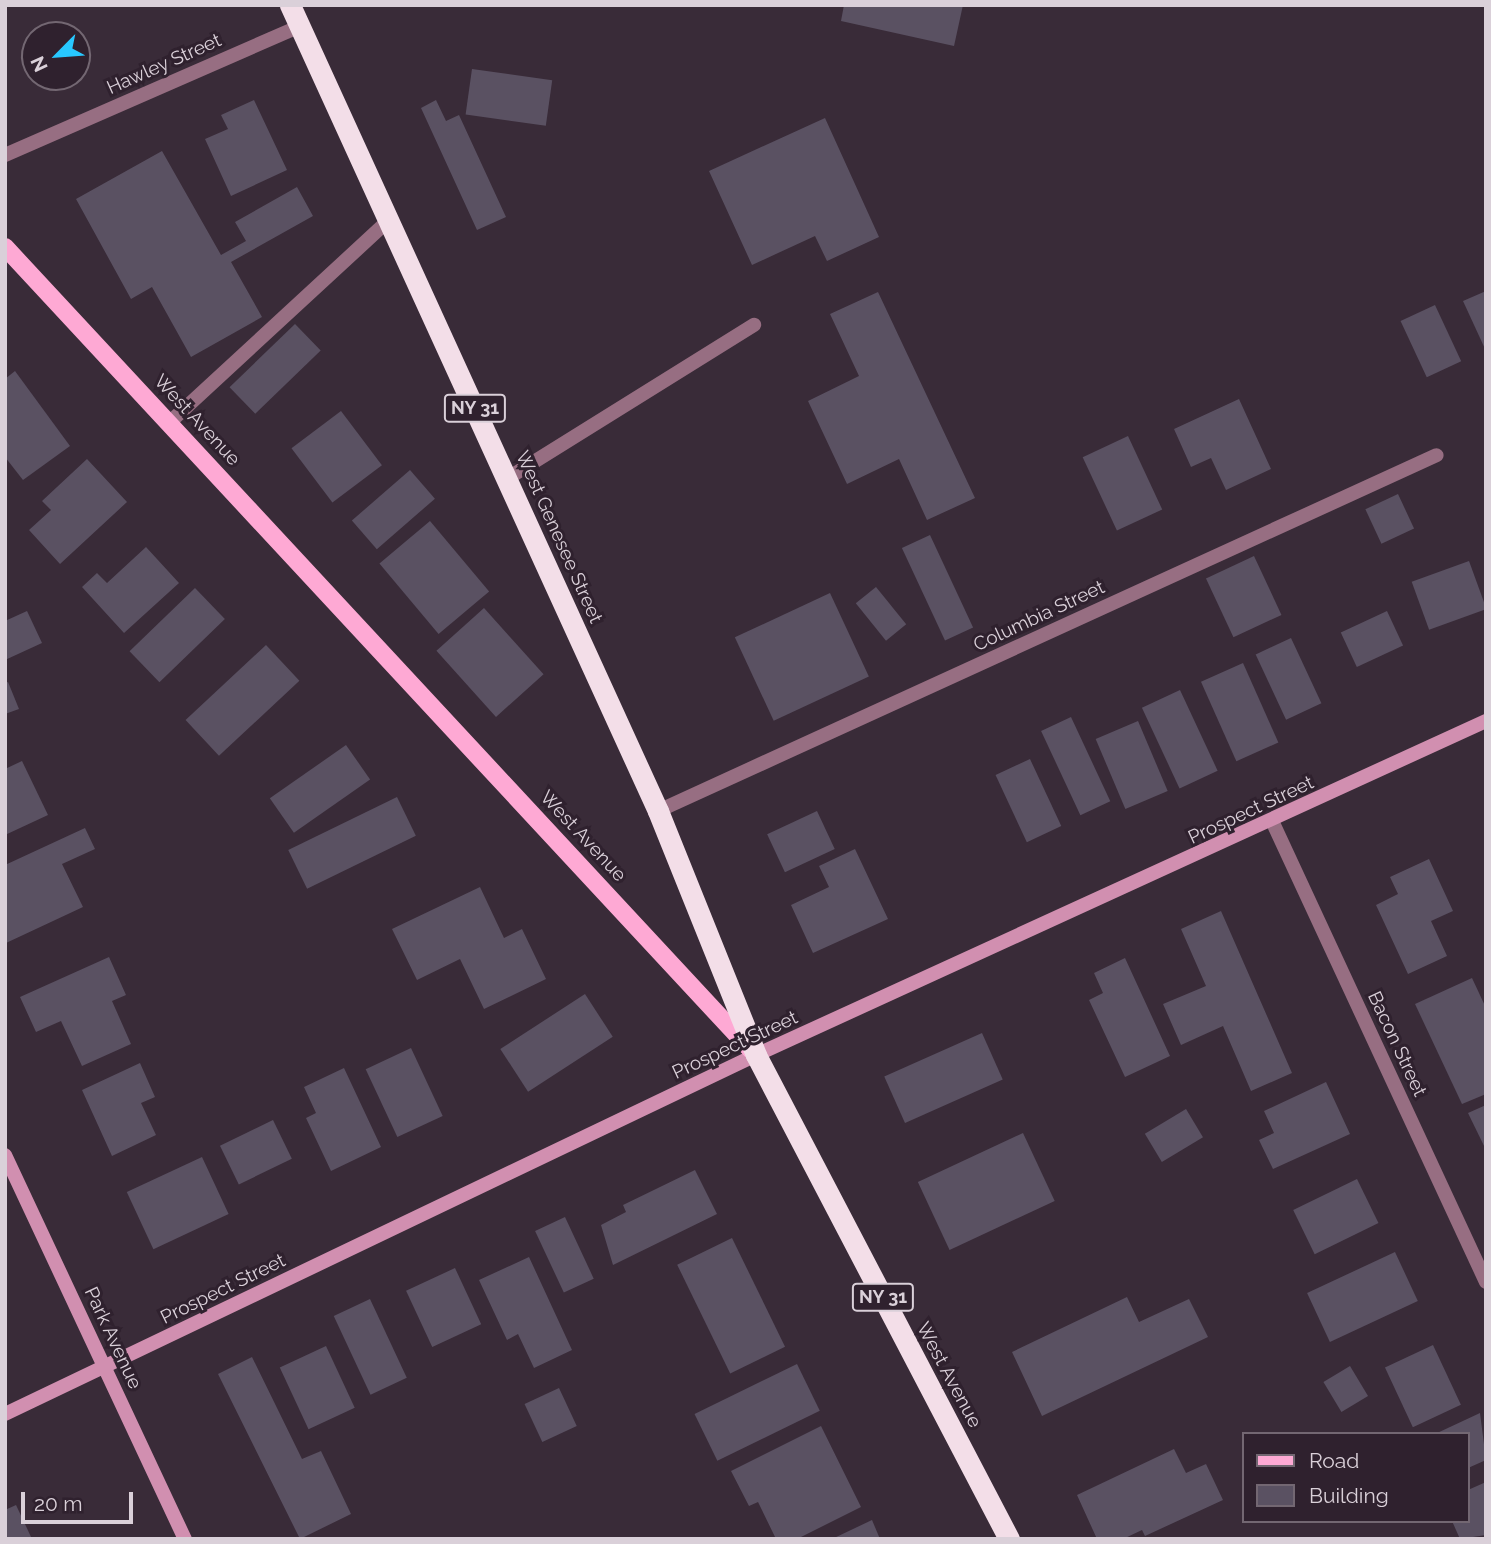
<!DOCTYPE html>
<style>
body{margin:0}
#map{position:relative;width:1491px;height:1544px;overflow:hidden;background:#392b38;font-family:Raleway,sans-serif}
div>[style]{position:absolute}
.building>*{inset:0;background:#5a5162;transform-origin:0 0}
.lane>*{height:14px;margin:-7px;padding:0 7px;transform-origin:7px;border-radius:7px;background:#976e82}
.street>*{height:14px;margin:-7px;padding:0 7px;transform-origin:7px;border-radius:7px;background:#976e82}
.secondary>*{height:14px;margin:-7px;padding:0 7px;transform-origin:7px;border-radius:7px;background:#d18fb0}
.primary>*{height:18px;margin:-9px;padding:0 9px;transform-origin:9px;border-radius:9px;background:#fea9d4}
.highway>*{height:21px;margin:-10.5px;padding:0 10.5px;transform-origin:10.5px;border-radius:10.5px;background:#f3dee8}
span{translate:-50% -50%;white-space:nowrap;text-align:center;line-height:1.15;-webkit-text-stroke:6px #2f212e;paint-order:stroke}
.shield-label span{padding:2px 5px;background:#2f212e;border:2px solid;border-radius:5px;-webkit-text-stroke-width:0}
.shield-label{font-size:18px;color:#dad0d9;font-weight:700}
.street-label{font-size:19px;color:#dad0d9}
.frame{position:absolute;inset:0;border:7px solid #dad0d9;pointer-events:none}
.legend{position:absolute;left:1242px;top:1432px;width:228px;height:91px;box-sizing:border-box;background:#2f212e;border:2px solid #736772;margin:0;padding:9px 12px;list-style:none;font-size:21px;color:#dad0d9}
.legend li{display:flex;align-items:center;gap:14px;height:35px}
.legend b{width:35px;border:2px solid #736772}
.north{position:absolute;left:21px;top:21px;width:70px;height:70px;box-sizing:border-box;background:#2f212e;border:2px solid #736772;border-radius:50%;rotate:245deg;font-size:19px;font-weight:700;line-height:28px;text-align:center;color:#dad0d9}
.north::after{content:'';display:block;margin:auto;width:24px;height:32px;background:#28c8ff;clip-path:polygon(50% 0,100% 100%,50% 72%,0 100%)}
.scale{position:absolute;left:21px;top:1492px;width:112px;height:32px;box-sizing:border-box;border:4px solid #dad0d9;border-top:0;padding-left:9px;font-size:21px;line-height:24px;white-space:nowrap;color:#dad0d9;-webkit-text-stroke:5px #2f212e;paint-order:stroke}
</style>
<div id="map">
<div class="building">
<div style="clip-path:polygon(844px 5px,963px 5px,954px 46px,841px 21px)"></div>
<div style="left:472px;top:69px;width:81px;height:46px;rotate:8deg"></div>
<div style="clip-path:polygon(254px 100px,287px 170px,231px 196px,205px 139px,228px 129px,221px 115px)"></div>
<div style="clip-path:polygon(436px 100px,446px 121px,459px 115px,506px 217px,477px 230px,421px 108px)"></div>
<div style="clip-path:polygon(825px 118px,879px 237px,827px 261px,815px 236px,752px 265px,709px 171px)"></div>
<div style="clip-path:polygon(162px 151px,221px 255px,246px 241px,235px 222px,297px 187px,313px 216px,231px 262px,262px 317px,191px 357px,152px 287px,131px 299px,76px 199px)"></div>
<div style="clip-path:polygon(1486px 291px,1486px 351px,1463px 301px)"></div>
<div style="clip-path:polygon(878px 292px,975px 498px,927px 520px,899px 459px,847px 484px,808px 401px,859px 376px,830px 314px)"></div>
<div style="left:1435px;top:305px;width:62px;height:38px;rotate:65deg"></div>
<div style="left:295px;top:324px;width:37px;height:91px;rotate:46deg"></div>
<div style="clip-path:polygon(15px 371px,70px 446px,23px 480px,5px 457px,5px 379px)"></div>
<div style="clip-path:polygon(1239px 399px,1271px 469px,1226px 490px,1211px 458px,1191px 467px,1174px 429px)"></div>
<div style="left:341px;top:411px;width:68px;height:62px;rotate:53deg"></div>
<div style="left:1128px;top:436px;width:81px;height:50px;rotate:65deg"></div>
<div style="clip-path:polygon(87px 459px,127px 502px,60px 564px,29px 530px,51px 510px,42px 501px)"></div>
<div style="left:410px;top:470px;width:38px;height:77px;rotate:49deg"></div>
<div style="left:1398px;top:494px;width:38px;height:36px;rotate:65deg"></div>
<div style="left:430px;top:521px;width:92px;height:66px;rotate:50deg"></div>
<div style="left:930px;top:535px;width:102px;height:31px;rotate:65deg"></div>
<div style="clip-path:polygon(146px 547px,179px 583px,124px 633px,82px 587px,97px 573px,107px 583px)"></div>
<div style="left:1254px;top:556px;width:65px;height:53px;rotate:65deg"></div>
<div style="left:1469px;top:561px;width:51px;height:61px;rotate:70deg"></div>
<div style="left:876px;top:587px;width:48px;height:26px;rotate:51deg"></div>
<div style="left:195px;top:588px;width:43px;height:91px;rotate:46deg"></div>
<div style="left:830px;top:593px;width:92px;height:105px;rotate:65deg"></div>
<div style="left:484px;top:608px;width:89px;height:64px;rotate:48deg"></div>
<div style="clip-path:polygon(27px 611px,42px 643px,5px 660px,5px 621px)"></div>
<div style="left:1387px;top:611px;width:38px;height:51px;rotate:65deg"></div>
<div style="left:1291px;top:638px;width:72px;height:39px;rotate:65deg"></div>
<div style="left:266px;top:645px;width:49px;height:110px;rotate:47deg"></div>
<div style="left:1243px;top:663px;width:87px;height:46px;rotate:66deg"></div>
<div style="clip-path:polygon(8px 682px,19px 709px,5px 714px,5px 683px)"></div>
<div style="left:1180px;top:690px;width:89px;height:42px;rotate:65deg"></div>
<div style="left:1071px;top:717px;width:93px;height:33px;rotate:65deg"></div>
<div style="left:1138px;top:721px;width:76px;height:46px;rotate:67deg"></div>
<div style="left:346px;top:745px;width:42px;height:93px;rotate:55deg"></div>
<div style="left:1030px;top:759px;width:74px;height:38px;rotate:65deg"></div>
<div style="clip-path:polygon(22px 761px,48px 815px,5px 835px,5px 769px)"></div>
<div style="left:397px;top:797px;width:43px;height:121px;rotate:64deg"></div>
<div style="left:817px;top:811px;width:42px;height:55px;rotate:65deg"></div>
<div style="clip-path:polygon(85px 828px,95px 849px,62px 864px,83px 907px,6px 943px,5px 865px)"></div>
<div style="clip-path:polygon(855px 849px,888px 919px,813px 953px,791px 905px,829px 887px,819px 866px)"></div>
<div style="clip-path:polygon(1429px 859px,1453px 911px,1431px 921px,1447px 956px,1408px 974px,1376px 905px,1398px 894px,1390px 877px)"></div>
<div style="clip-path:polygon(480px 887px,504px 938px,522px 929px,546px 979px,484px 1009px,460px 959px,417px 980px,392px 929px)"></div>
<div style="clip-path:polygon(1221px 911px,1292px 1073px,1251px 1091px,1223px 1026px,1181px 1045px,1163px 1004px,1206px 986px,1181px 929px)"></div>
<div style="clip-path:polygon(109px 957px,126px 995px,112px 1001px,131px 1044px,82px 1066px,61px 1021px,36px 1032px,20px 997px)"></div>
<div style="clip-path:polygon(1125px 958px,1170px 1056px,1125px 1077px,1089px 1000px,1103px 993px,1094px 973px)"></div>
<div style="clip-path:polygon(1472px 978px,1486px 1008px,1486px 1094px,1462px 1104px,1415px 1004px)"></div>
<div style="left:585px;top:994px;width:51px;height:101px;rotate:57deg"></div>
<div style="left:982px;top:1033px;width:51px;height:107px;rotate:66deg"></div>
<div style="left:411px;top:1048px;width:75px;height:50px;rotate:65deg"></div>
<div style="clip-path:polygon(140px 1063px,155px 1097px,141px 1103px,156px 1135px,112px 1156px,82px 1090px)"></div>
<div style="clip-path:polygon(344px 1068px,381px 1147px,331px 1171px,306px 1118px,316px 1113px,304px 1087px)"></div>
<div style="clip-path:polygon(1326px 1082px,1350px 1134px,1273px 1169px,1259px 1140px,1274px 1133px,1264px 1111px)"></div>
<div style="clip-path:polygon(1486px 1105px,1486px 1150px,1468px 1113px)"></div>
<div style="left:1186px;top:1109px;width:33px;height:48px;rotate:59deg"></div>
<div style="left:273px;top:1120px;width:43px;height:59px;rotate:64deg"></div>
<div style="left:1023px;top:1133px;width:75px;height:116px;rotate:65deg"></div>
<div style="left:202px;top:1157px;width:63px;height:83px;rotate:65deg"></div>
<div style="clip-path:polygon(695px 1170px,717px 1214px,613px 1265px,601px 1225px,626px 1212px,623px 1205px)"></div>
<div style="left:1357px;top:1179px;width:49px;height:71px;rotate:64deg"></div>
<div style="left:565px;top:1217px;width:68px;height:33px;rotate:65deg"></div>
<div style="left:732px;top:1238px;width:121px;height:61px;rotate:64deg"></div>
<div style="left:1395px;top:1252px;width:54px;height:97px;rotate:65deg"></div>
<div style="clip-path:polygon(529px 1257px,572px 1350px,534px 1368px,518px 1334px,507px 1340px,479px 1280px)"></div>
<div style="left:455px;top:1268px;width:62px;height:54px;rotate:65deg"></div>
<div style="clip-path:polygon(1127px 1297px,1139px 1322px,1189px 1299px,1208px 1337px,1042px 1416px,1012px 1352px)"></div>
<div style="left:370px;top:1299px;width:87px;height:40px;rotate:65deg"></div>
<div style="left:1433px;top:1345px;width:66px;height:53px;rotate:65deg"></div>
<div style="left:326px;top:1346px;width:68px;height:51px;rotate:65deg"></div>
<div style="clip-path:polygon(252px 1357px,302px 1459px,321px 1451px,351px 1514px,300px 1539px,218px 1374px)"></div>
<div style="left:797px;top:1364px;width:52px;height:114px;rotate:64deg"></div>
<div style="left:1350px;top:1366px;width:35px;height:31px;rotate:59deg"></div>
<div style="left:559px;top:1388px;width:42px;height:38px;rotate:65deg"></div>
<div style="clip-path:polygon(1480px 1413px,1486px 1460px,1468px 1468px,1468px 1434px,1435px 1434px)"></div>
<div style="clip-path:polygon(821px 1426px,861px 1507px,797px 1539px,776px 1539px,758px 1502px,749px 1506px,731px 1471px)"></div>
<div style="clip-path:polygon(1174px 1449px,1186px 1473px,1206px 1464px,1223px 1500px,1145px 1536px,1142px 1530px,1123px 1539px,1097px 1539px,1077px 1495px)"></div>
<div style="clip-path:polygon(1486px 1482px,1486px 1535px,1460px 1539px,1452px 1521px,1468px 1521px,1468px 1490px)"></div>
<div style="clip-path:polygon(16px 1505px,32px 1539px,5px 1539px,5px 1510px)"></div>
<div style="clip-path:polygon(872px 1520px,880px 1539px,832px 1539px)"></div>
</div>
<div class="lane">
<div style="left:169px;top:423px;width:299px;rotate:-42.7deg"></div>
<div style="left:508px;top:478px;width:290px;rotate:-31.9deg"></div>
</div>
<div class="street">
<div style="left:5px;top:155px;width:322px;rotate:-23.6deg"></div>
<div style="left:658px;top:811px;width:856px;rotate:-24.56deg"></div>
<div style="left:1273px;top:823px;width:506px;rotate:65.11deg"></div>
</div>
<div class="secondary">
<div style="left:5px;top:1155px;width:424px;rotate:64.9deg"></div>
<div style="left:5px;top:1414px;width:832px;rotate:-25.55deg"></div>
<div style="left:756px;top:1055px;width:803px;rotate:-24.59deg"></div>
</div>
<div class="primary">
<div style="left:5px;top:247px;width:1096px;rotate:47.11deg"></div>
</div>
<div class="highway">
<div style="left:290px;top:5px;width:886px;rotate:65.46deg"></div>
<div style="left:658px;top:811px;width:263px;rotate:68.1deg"></div>
<div style="left:756px;top:1055px;width:546px;rotate:62.4deg"></div>
</div>
<div class="shield-label">
<span style="left:475px;top:408px">NY 31</span>
<span style="left:883px;top:1297px">NY 31</span>
</div>
<div class="street-label">
<span style="left:164px;top:64px;rotate:-24deg">Hawley Street</span>
<span style="left:197px;top:420px;rotate:47deg">West Avenue</span>
<span style="left:559px;top:537px;rotate:66deg">West Genesee Street</span>
<span style="left:1039px;top:616px;rotate:-25deg">Columbia Street</span>
<span style="left:1251px;top:810px;rotate:-25deg">Prospect Street</span>
<span style="left:583px;top:836px;rotate:47deg">West Avenue</span>
<span style="left:1397px;top:1044px;rotate:65deg">Bacon Street</span>
<span style="left:735px;top:1045px;rotate:-25deg">Prospect Street</span>
<span style="left:223px;top:1289px;rotate:-26deg">Prospect Street</span>
<span style="left:113px;top:1338px;rotate:65deg">Park Avenue</span>
<span style="left:949px;top:1375px;rotate:62deg">West Avenue</span>
</div>
<div class="frame"></div>
<ul class="legend">
<li><b style="height:9px;background:#fea9d4"></b>Road</li>
<li><b style="height:19px;background:#5a5162"></b>Building</li>
</ul>
<div class="north">N</div>
<div class="scale">20 m</div>
</div>
